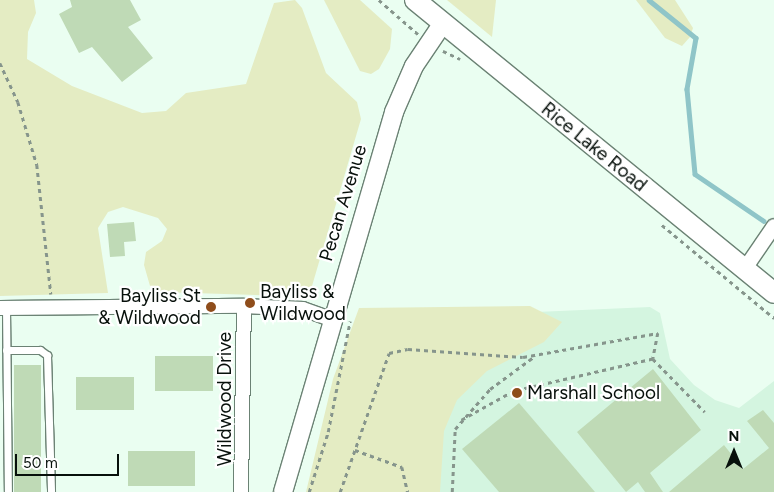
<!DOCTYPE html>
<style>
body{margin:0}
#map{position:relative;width:774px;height:492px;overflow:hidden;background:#eafef1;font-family:Figtree,sans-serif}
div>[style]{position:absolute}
.built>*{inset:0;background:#d4f5e0}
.green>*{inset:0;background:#e4ecc3}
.stream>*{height:4.5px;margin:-2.25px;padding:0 2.25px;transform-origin:2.25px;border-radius:2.25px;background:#8fc5c8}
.building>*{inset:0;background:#bfdab6;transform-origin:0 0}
.path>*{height:2.5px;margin-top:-1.25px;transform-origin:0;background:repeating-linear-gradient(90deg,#86958c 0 4px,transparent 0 8px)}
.roads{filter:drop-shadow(1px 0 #6b8274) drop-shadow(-1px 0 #6b8274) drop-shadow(0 1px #6b8274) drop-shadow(0 -1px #6b8274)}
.service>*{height:7px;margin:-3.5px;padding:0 3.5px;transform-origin:3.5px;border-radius:3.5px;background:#fff}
.minor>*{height:14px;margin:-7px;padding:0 7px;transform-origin:7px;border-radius:7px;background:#fff}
.tertiary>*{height:18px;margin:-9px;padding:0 9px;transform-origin:9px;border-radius:9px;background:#fff}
.secondary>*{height:20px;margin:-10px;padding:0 10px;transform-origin:10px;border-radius:10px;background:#fff}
.dots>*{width:14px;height:14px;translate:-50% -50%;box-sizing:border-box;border:2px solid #fff;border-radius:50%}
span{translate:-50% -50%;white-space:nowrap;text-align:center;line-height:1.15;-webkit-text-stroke:4.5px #fff;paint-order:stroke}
.street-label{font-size:19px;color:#07100b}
.poi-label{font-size:19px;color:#07100b}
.left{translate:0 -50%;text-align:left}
.right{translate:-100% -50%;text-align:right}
.north{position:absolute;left:709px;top:427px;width:50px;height:50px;-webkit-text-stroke:4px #fff;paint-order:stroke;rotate:0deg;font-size:14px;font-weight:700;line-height:20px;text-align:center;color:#07100b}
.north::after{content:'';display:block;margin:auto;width:18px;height:22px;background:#07100b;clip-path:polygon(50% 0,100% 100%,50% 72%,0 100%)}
.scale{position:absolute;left:15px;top:454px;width:104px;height:22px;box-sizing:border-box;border:2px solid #07100b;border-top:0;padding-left:6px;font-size:15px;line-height:18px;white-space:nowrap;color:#07100b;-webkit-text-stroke:4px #fff;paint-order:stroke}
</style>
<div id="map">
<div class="built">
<div style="clip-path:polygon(650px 307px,660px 313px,670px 359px,694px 385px,715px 400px,739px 408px,774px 381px,774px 492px,306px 492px,467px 315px)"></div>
</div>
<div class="green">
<div style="clip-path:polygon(0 0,34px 0,36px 13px,28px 32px,27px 59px,72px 86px,142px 113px,166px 111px,186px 93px,246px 84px,274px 3px,295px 0,302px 8px,326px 73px,357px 102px,361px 119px,312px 286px,304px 294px,288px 296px,161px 292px,150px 286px,144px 265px,146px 252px,162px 241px,167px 229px,158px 218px,123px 207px,108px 212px,98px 228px,108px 293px,0 296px)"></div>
<div style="clip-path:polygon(324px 0,360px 0,392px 29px,390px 49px,379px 69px,371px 74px,360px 71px)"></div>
<div style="clip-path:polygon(447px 0,496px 0,492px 37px)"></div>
<div style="clip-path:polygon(636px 0,675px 0,693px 28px,690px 37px,682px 46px,665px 38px)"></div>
<div style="clip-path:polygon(530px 306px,562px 322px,544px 342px,487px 371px,457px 400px,444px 431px,440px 492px,306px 492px,333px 379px,359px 308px)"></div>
</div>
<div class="stream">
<div style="left:649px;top:0;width:60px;rotate:39deg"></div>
<div style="left:696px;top:38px;width:52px;rotate:100deg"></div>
<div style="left:687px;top:89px;width:85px;rotate:84.6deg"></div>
<div style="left:695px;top:174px;width:83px;rotate:34.3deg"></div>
</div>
<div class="building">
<div style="clip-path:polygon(70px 0,130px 0,141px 20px,128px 27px,153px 58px,122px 82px,92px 47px,79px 53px,59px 14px,72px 7px)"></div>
<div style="clip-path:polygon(134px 222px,136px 241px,124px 242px,125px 256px,110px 257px,107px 224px)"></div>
<div style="left:155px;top:356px;width:58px;height:35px"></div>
<div style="left:41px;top:365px;width:127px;height:27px;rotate:90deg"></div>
<div style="clip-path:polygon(653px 369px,701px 430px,650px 473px,663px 492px,645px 492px,638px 482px,626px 492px,577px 432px)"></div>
<div style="left:76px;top:377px;width:58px;height:33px"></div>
<div style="clip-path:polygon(519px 403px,578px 472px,595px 492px,499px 492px,462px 449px)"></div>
<div style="clip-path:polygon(763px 410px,774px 423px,774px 492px,669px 492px,724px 445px,743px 469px,769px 448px,747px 421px)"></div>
<div style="left:128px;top:451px;width:67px;height:35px"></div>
</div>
<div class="path">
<div style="left:379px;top:0;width:52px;rotate:41.1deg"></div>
<div style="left:443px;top:51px;width:19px;rotate:25deg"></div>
<div style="left:0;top:63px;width:43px;rotate:65.2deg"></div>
<div style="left:18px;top:102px;width:66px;rotate:73.2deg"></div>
<div style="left:37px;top:165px;width:130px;rotate:83.8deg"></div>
<div style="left:662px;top:225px;width:146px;rotate:39.7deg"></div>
<div style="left:653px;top:359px;width:74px;rotate:45.5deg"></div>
<div style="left:355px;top:450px;width:50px;rotate:19.9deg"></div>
<div style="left:402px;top:467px;width:26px;rotate:77deg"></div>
<div style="left:309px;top:492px;width:63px;rotate:-72.4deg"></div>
<div style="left:328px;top:432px;width:113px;rotate:-78.8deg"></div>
<div style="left:340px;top:492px;width:147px;rotate:-70.6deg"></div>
<div style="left:389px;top:353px;width:19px;rotate:-12deg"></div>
<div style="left:408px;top:349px;width:115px;rotate:4deg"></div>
<div style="left:523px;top:357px;width:137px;rotate:-10.1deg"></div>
<div style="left:658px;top:333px;width:26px;rotate:101deg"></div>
<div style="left:653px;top:359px;width:143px;rotate:167deg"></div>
<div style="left:514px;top:391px;width:60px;rotate:150.9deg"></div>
<div style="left:452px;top:492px;width:63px;rotate:-87.3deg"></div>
<div style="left:455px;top:429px;width:53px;rotate:-48.8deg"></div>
<div style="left:490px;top:389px;width:56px;rotate:-36.3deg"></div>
</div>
<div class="roads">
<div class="service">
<div style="left:6px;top:308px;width:184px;rotate:89.4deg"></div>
<div style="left:6px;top:350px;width:34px"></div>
<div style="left:40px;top:350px;width:9px;rotate:36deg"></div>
<div style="left:47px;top:355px;width:137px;rotate:88.3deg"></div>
</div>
<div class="minor">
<div style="left:744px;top:270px;width:53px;rotate:-55.7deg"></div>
<div style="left:0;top:308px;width:244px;rotate:-0.5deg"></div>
<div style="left:244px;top:306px;width:59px;rotate:2.9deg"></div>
<div style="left:303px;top:309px;width:29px;rotate:20deg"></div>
<div style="left:241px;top:492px;width:186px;rotate:-89.1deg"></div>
</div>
<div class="tertiary">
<div style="left:283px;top:492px;width:396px;rotate:-73.7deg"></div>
<div style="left:394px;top:112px;width:50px;rotate:-66.5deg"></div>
<div style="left:414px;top:66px;width:52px;rotate:-56deg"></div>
</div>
<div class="secondary">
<div style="left:415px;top:0;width:463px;rotate:39.2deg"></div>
</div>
</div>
<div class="dots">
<div style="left:250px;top:303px;background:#8f4d1b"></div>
<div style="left:211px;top:307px;background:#8f4d1b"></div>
<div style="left:517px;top:393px;background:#8f4d1b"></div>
</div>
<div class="street-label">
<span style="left:594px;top:147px;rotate:39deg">Rice Lake Road</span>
<span style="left:343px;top:203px;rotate:-73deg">Pecan Avenue</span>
<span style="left:225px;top:399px;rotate:-90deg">Wildwood Drive</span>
</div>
<div class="poi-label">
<span class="left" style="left:260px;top:303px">Bayliss &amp;<br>Wildwood</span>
<span class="right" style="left:201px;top:307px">Bayliss St<br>&amp; Wildwood</span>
<span class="left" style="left:527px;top:393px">Marshall School</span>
</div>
<div class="north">N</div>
<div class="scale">50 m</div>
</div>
